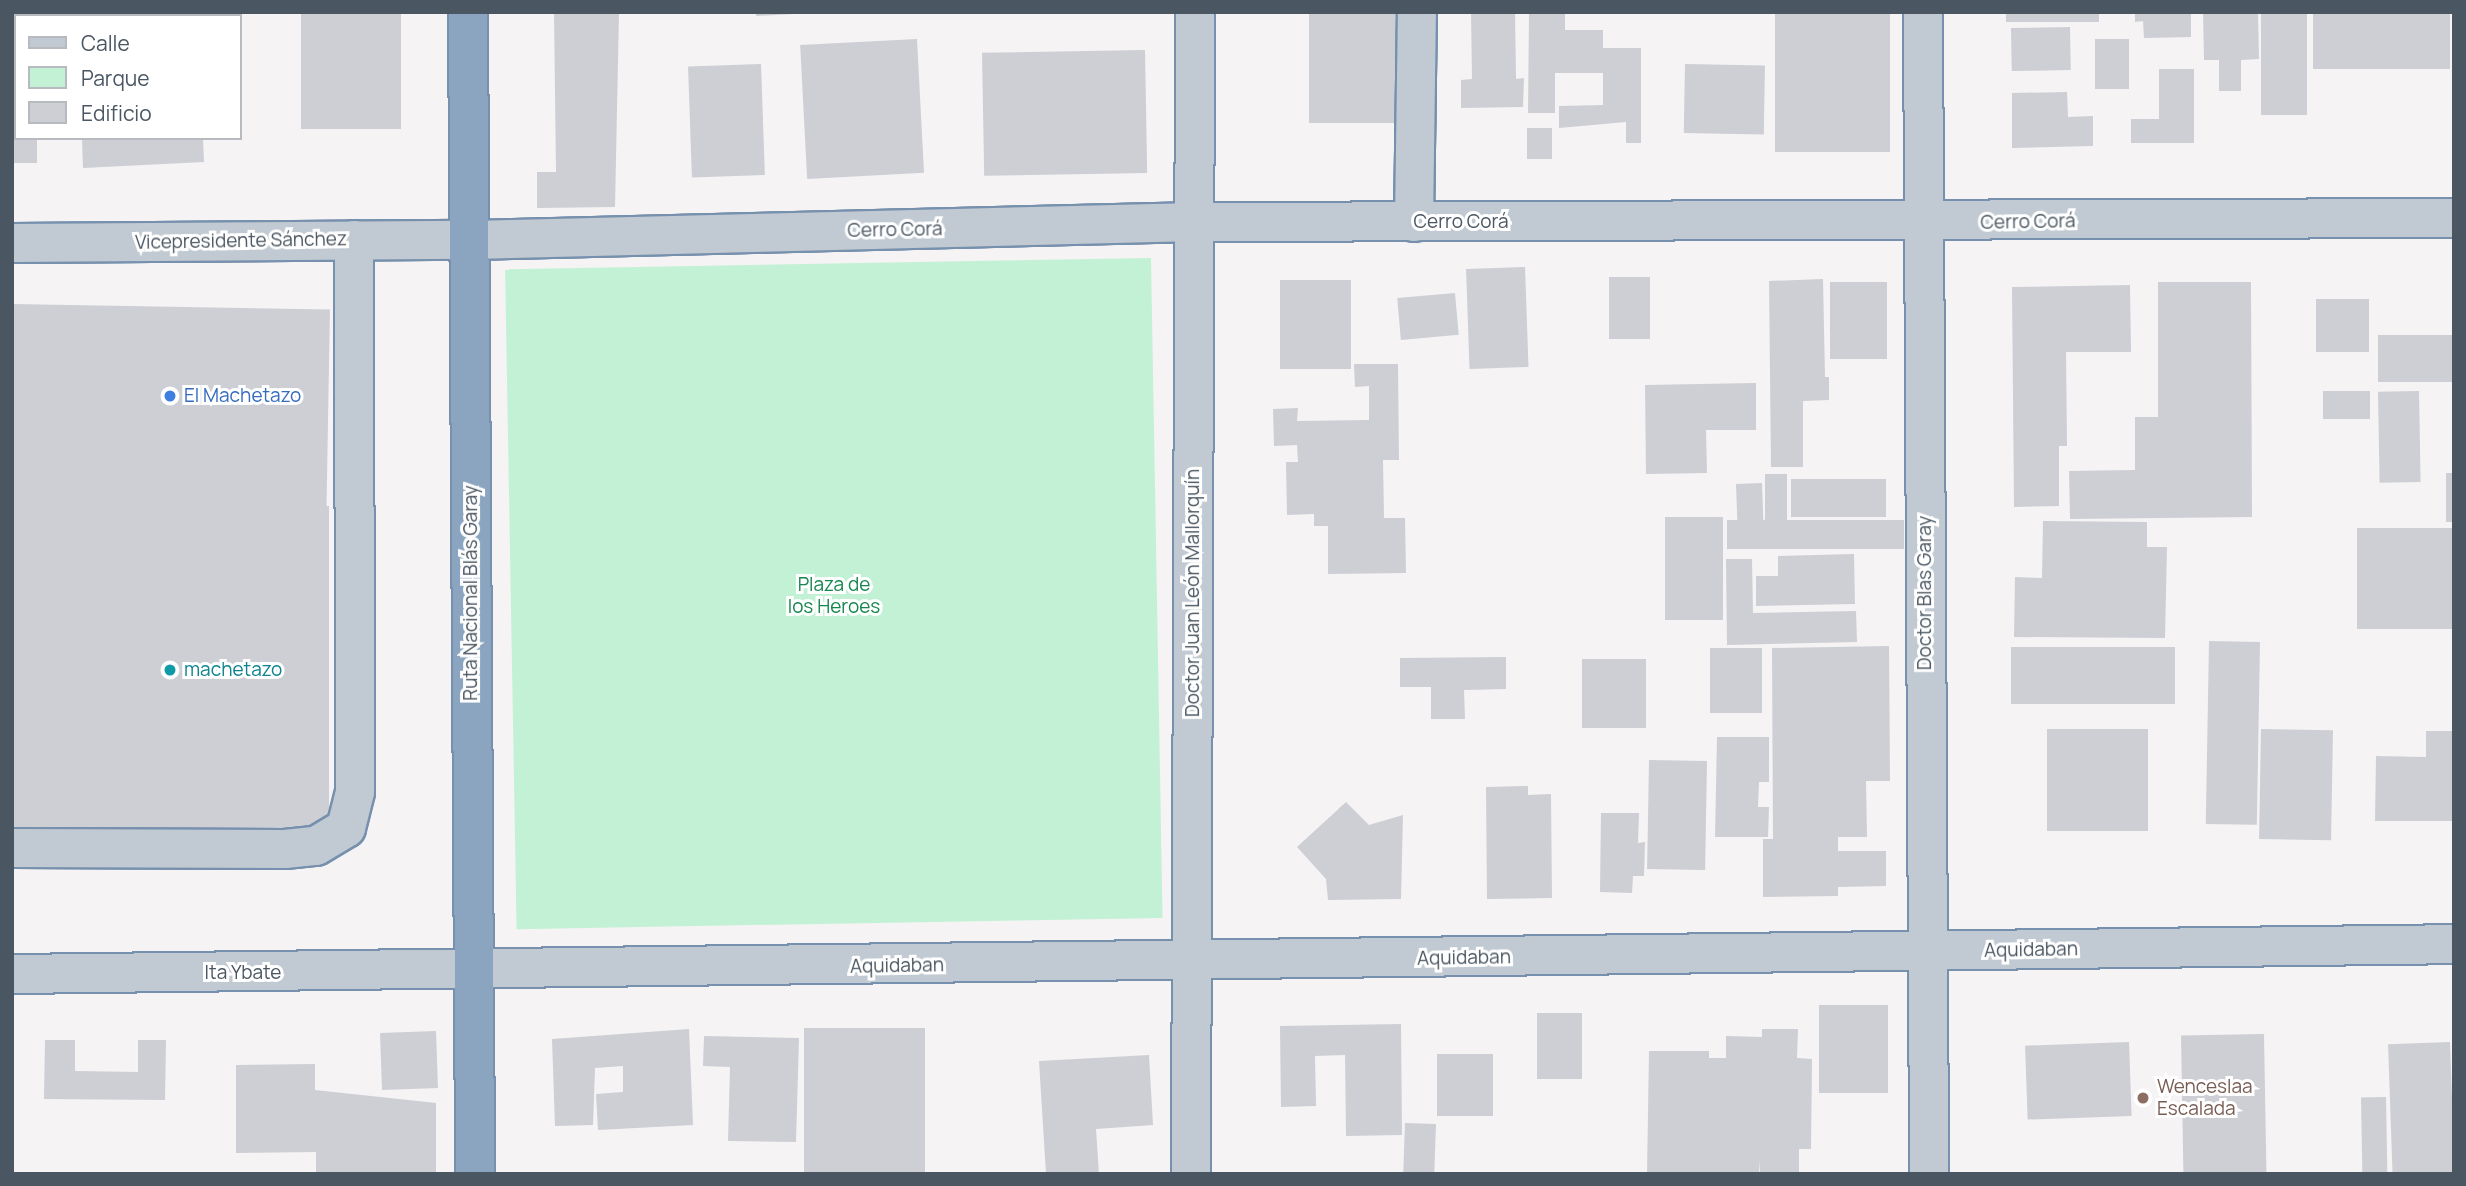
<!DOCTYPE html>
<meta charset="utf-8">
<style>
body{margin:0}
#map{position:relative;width:2466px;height:1186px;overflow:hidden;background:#f5f3f3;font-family:Manrope,sans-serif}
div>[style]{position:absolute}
.green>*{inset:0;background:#c3f1d5;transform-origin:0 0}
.building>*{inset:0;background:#cdcfd5;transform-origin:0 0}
.roads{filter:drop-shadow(2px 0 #7690ad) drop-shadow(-2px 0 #7690ad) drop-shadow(0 2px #7690ad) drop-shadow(0 -2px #7690ad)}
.minor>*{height:38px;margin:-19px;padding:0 19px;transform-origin:19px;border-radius:19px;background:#c1cad2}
.highway>*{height:38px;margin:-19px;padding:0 19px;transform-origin:19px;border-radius:19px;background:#8ba5c1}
.dots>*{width:19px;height:19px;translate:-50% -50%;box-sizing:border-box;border:4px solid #fff;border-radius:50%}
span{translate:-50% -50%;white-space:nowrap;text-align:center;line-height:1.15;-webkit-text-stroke:6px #fff;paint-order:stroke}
.street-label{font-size:19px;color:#4a5661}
.shop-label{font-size:19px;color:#366cbe}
.left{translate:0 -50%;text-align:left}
.park-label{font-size:19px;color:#17864f}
.culture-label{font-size:19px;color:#0d838f}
.education-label{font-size:19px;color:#785e54}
.frame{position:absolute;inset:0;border:14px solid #4a5661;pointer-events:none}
.legend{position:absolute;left:14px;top:14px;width:228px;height:126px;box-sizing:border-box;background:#fff;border:2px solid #b7bbc0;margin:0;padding:9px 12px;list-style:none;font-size:21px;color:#4a5661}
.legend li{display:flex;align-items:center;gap:14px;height:35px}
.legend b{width:35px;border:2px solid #b7bbc0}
</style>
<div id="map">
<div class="green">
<div style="left:1151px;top:258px;width:660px;height:646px;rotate:89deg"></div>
</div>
<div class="building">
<div style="clip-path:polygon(12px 12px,37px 12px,16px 16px,16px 138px,37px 138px,37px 163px,12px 163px)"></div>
<div style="left:301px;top:12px;width:100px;height:117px"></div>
<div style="clip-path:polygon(554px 12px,619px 12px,615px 207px,537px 208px,537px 172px,556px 172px)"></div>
<div style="clip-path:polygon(756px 12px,793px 12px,793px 14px,756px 16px)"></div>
<div style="left:1309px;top:12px;width:94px;height:111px"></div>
<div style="clip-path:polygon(1471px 12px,1515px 12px,1516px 79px,1524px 78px,1523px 107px,1461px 108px,1461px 80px,1472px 79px)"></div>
<div style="clip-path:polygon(1529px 12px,1565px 12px,1565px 30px,1603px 30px,1603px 48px,1641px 48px,1641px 143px,1626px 143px,1626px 122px,1559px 128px,1559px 106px,1603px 105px,1603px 73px,1555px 73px,1555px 113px,1528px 113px)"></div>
<div style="left:1775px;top:12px;width:115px;height:140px"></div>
<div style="left:2006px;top:12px;width:93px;height:10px"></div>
<div style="clip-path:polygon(2135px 12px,2191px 12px,2191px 37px,2144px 38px,2143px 21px,2135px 22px)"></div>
<div style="clip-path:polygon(2203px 12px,2258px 12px,2259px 59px,2241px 60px,2241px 91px,2219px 91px,2219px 60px,2204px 60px)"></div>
<div style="left:2261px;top:12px;width:46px;height:103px"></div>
<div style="left:2313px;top:12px;width:137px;height:57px"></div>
<div style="left:2070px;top:27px;width:43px;height:59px;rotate:89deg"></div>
<div style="left:917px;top:39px;width:134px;height:117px;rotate:87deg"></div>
<div style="left:2095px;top:39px;width:34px;height:50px"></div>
<div style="left:1145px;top:50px;width:123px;height:163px;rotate:89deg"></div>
<div style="left:761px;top:64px;width:111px;height:73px;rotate:88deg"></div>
<div style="left:1685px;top:64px;width:80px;height:69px;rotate:1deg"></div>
<div style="clip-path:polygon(2159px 69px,2194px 69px,2194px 143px,2131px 143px,2131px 119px,2159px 119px)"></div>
<div style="clip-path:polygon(2067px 92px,2068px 117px,2093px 116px,2093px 146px,2012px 148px,2012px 93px)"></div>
<div style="left:1527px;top:128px;width:25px;height:31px"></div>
<div style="clip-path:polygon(82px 138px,203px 138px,204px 162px,83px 168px)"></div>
<div style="left:1525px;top:267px;width:100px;height:59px;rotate:88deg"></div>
<div style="left:1609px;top:277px;width:41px;height:62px"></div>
<div style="clip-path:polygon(1823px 279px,1825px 377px,1829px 377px,1829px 400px,1803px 401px,1803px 467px,1771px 467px,1769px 281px)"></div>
<div style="left:1280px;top:280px;width:71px;height:89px"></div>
<div style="left:1887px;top:282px;width:77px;height:57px;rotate:90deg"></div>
<div style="clip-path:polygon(2158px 282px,2251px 282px,2252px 517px,2070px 519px,2069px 471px,2135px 470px,2135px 417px,2158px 417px)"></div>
<div style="clip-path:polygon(2130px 285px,2131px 352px,2066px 352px,2067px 446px,2059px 446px,2059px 506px,2014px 507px,2012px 287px)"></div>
<div style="left:1455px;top:293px;width:42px;height:58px;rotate:85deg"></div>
<div style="left:2316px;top:299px;width:53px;height:53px"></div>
<div style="left:12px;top:304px;width:318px;height:202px;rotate:1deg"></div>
<div style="left:2454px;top:335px;width:47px;height:76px;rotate:90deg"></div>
<div style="clip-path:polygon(1354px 364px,1398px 364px,1399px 460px,1383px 460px,1384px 518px,1405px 518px,1406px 573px,1328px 574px,1328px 526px,1314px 526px,1314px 514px,1287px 515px,1286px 462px,1298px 462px,1297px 445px,1274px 446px,1273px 409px,1298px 408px,1297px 421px,1369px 420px,1369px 386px,1355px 387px)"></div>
<div style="clip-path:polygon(1756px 383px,1756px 430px,1706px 430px,1707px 473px,1646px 474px,1645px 385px)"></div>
<div style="left:2323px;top:391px;width:47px;height:28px"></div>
<div style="left:2419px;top:391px;width:91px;height:41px;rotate:89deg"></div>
<div style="left:2446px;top:473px;width:8px;height:49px"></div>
<div style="left:1765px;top:474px;width:22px;height:46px"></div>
<div style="left:1886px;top:479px;width:38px;height:95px;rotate:90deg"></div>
<div style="left:1762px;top:483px;width:38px;height:26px;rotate:88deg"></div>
<div style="left:329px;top:506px;width:327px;height:317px;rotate:90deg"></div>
<div style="left:1723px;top:517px;width:103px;height:58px;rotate:90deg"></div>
<div style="left:1904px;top:520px;width:29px;height:177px;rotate:90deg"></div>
<div style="clip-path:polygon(2043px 521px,2147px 522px,2147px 547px,2167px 547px,2165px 638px,2014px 637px,2015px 577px,2042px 578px)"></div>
<div style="left:2454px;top:528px;width:101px;height:97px;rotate:90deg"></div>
<div style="clip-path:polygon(1854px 554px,1855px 604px,1756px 606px,1756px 576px,1778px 576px,1778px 556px)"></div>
<div style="clip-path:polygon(1726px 559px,1752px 559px,1753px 613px,1856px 611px,1857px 642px,1727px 645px)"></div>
<div style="left:2209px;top:641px;width:51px;height:183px;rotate:1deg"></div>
<div style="clip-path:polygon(1889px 646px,1890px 781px,1866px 781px,1867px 837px,1838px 837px,1838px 851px,1886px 851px,1886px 886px,1838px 887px,1838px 896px,1763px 897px,1763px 839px,1773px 839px,1772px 648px)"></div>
<div style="left:2175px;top:647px;width:57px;height:164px;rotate:90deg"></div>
<div style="left:1710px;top:648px;width:52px;height:65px"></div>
<div style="clip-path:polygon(1506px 657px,1506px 689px,1464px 690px,1465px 719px,1431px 719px,1431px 687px,1400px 687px,1400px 658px)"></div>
<div style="left:1646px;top:659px;width:69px;height:64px;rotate:90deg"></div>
<div style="left:2047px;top:729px;width:101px;height:102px"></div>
<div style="left:2261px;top:729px;width:72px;height:110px;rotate:1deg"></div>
<div style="clip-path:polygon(2426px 731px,2454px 731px,2454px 821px,2375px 821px,2376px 756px,2426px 757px)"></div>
<div style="clip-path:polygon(1717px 737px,1769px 737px,1769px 782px,1759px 782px,1758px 807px,1769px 807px,1768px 837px,1715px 837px)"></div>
<div style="left:1649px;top:760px;width:58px;height:109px;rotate:1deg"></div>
<div style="clip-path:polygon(1528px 786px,1528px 795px,1551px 794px,1552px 898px,1487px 899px,1486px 787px)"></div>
<div style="clip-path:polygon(1346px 802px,1369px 825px,1403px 815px,1401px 899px,1328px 900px,1326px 879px,1297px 847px)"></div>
<div style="clip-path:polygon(1601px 813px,1639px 813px,1638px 843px,1645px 842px,1644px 876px,1633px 876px,1632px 893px,1600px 892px)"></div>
<div style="left:1819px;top:1005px;width:69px;height:88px"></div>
<div style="left:1537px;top:1013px;width:45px;height:66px"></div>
<div style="clip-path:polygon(1401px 1024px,1402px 1135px,1346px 1136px,1345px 1055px,1315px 1056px,1316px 1106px,1281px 1107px,1280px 1026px)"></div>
<div style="left:925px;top:1028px;width:146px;height:121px;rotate:90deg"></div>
<div style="clip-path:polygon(689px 1029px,693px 1125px,598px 1130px,596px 1094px,623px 1092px,623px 1066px,595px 1068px,593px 1125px,555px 1126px,552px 1039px)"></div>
<div style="clip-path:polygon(1762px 1029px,1798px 1029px,1797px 1058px,1812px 1059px,1811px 1149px,1799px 1149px,1799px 1174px,1760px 1174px,1760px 1160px,1759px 1174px,1647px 1174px,1649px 1051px,1709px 1051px,1709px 1058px,1726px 1058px,1726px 1036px,1762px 1037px)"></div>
<div style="left:436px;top:1031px;width:57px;height:56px;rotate:88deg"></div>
<div style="left:2264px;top:1034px;width:140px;height:83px;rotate:89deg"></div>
<div style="clip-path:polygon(704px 1036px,799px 1038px,796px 1142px,728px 1141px,730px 1067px,703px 1066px)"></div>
<div style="clip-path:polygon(45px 1040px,75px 1040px,75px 1071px,138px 1072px,138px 1040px,166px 1040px,165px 1100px,44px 1099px)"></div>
<div style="left:2129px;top:1042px;width:74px;height:104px;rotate:88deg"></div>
<div style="left:2450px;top:1042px;width:130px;height:62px;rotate:88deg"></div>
<div style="left:1437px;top:1054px;width:56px;height:62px"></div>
<div style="clip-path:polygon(1149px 1055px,1153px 1125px,1096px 1129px,1099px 1174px,1046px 1174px,1039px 1061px)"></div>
<div style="clip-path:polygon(315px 1064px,315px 1090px,436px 1103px,436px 1174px,316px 1174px,316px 1152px,236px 1153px,236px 1065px)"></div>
<div style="left:2386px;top:1097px;width:77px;height:25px;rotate:89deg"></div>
<div style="left:1405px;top:1123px;width:31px;height:51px;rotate:2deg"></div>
</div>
<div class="roads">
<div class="minor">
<div style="left:1923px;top:12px;width:1162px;rotate:89.7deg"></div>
<div style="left:1414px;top:222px;width:210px;rotate:-89.2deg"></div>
<div style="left:12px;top:243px;width:457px;rotate:-0.4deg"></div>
<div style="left:469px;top:240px;width:727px;rotate:-1.42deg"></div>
<div style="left:1196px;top:222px;width:1258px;rotate:-0.18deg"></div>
<div style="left:12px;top:848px;width:273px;rotate:0.2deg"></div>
<div style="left:285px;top:849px;width:31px;rotate:-6deg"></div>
<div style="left:316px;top:846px;width:35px;rotate:-31deg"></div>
<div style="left:346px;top:828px;width:37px;rotate:-76deg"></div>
<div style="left:355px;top:792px;width:552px;rotate:-90.1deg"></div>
<div style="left:12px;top:974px;width:2442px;rotate:-0.7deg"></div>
<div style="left:1191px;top:1174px;width:1162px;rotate:-89.8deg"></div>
</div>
<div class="highway">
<div style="left:468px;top:12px;width:1162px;rotate:89.65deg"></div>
</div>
</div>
<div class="dots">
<div style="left:170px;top:396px;background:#3f7fe0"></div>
<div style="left:170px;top:670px;background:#0f9aa8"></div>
<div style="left:2143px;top:1098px;background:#8d6e63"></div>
</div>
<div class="street-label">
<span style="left:1461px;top:222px">Cerro Corá</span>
<span style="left:2028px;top:222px;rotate:-1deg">Cerro Corá</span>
<span style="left:895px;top:230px;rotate:-1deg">Cerro Corá</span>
<span style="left:241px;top:241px;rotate:-1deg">Vicepresidente Sánchez</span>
<span style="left:471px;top:593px;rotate:-90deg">Ruta Nacional Blás Garay</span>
<span style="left:1193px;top:593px;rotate:-90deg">Doctor Juan León Mallorquín</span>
<span style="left:1925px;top:593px;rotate:-90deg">Doctor Blas Garay</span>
<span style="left:2031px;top:950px;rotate:-1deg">Aquidaban</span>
<span style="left:1464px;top:958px;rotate:-1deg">Aquidaban</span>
<span style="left:897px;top:966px;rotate:-1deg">Aquidaban</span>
<span style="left:243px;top:973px">Ita Ybate</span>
</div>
<div class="shop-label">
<span class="left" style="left:184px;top:396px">El Machetazo</span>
</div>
<div class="park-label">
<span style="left:834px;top:596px">Plaza de<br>los Heroes</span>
</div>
<div class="culture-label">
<span class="left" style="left:184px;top:670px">machetazo</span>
</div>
<div class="education-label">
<span class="left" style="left:2157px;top:1098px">Wenceslaa<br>Escalada</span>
</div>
<div class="frame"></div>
<ul class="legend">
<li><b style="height:9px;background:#c1cad2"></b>Calle</li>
<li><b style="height:19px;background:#c3f1d5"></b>Parque</li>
<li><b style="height:19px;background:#cdcfd5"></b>Edificio</li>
</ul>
</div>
